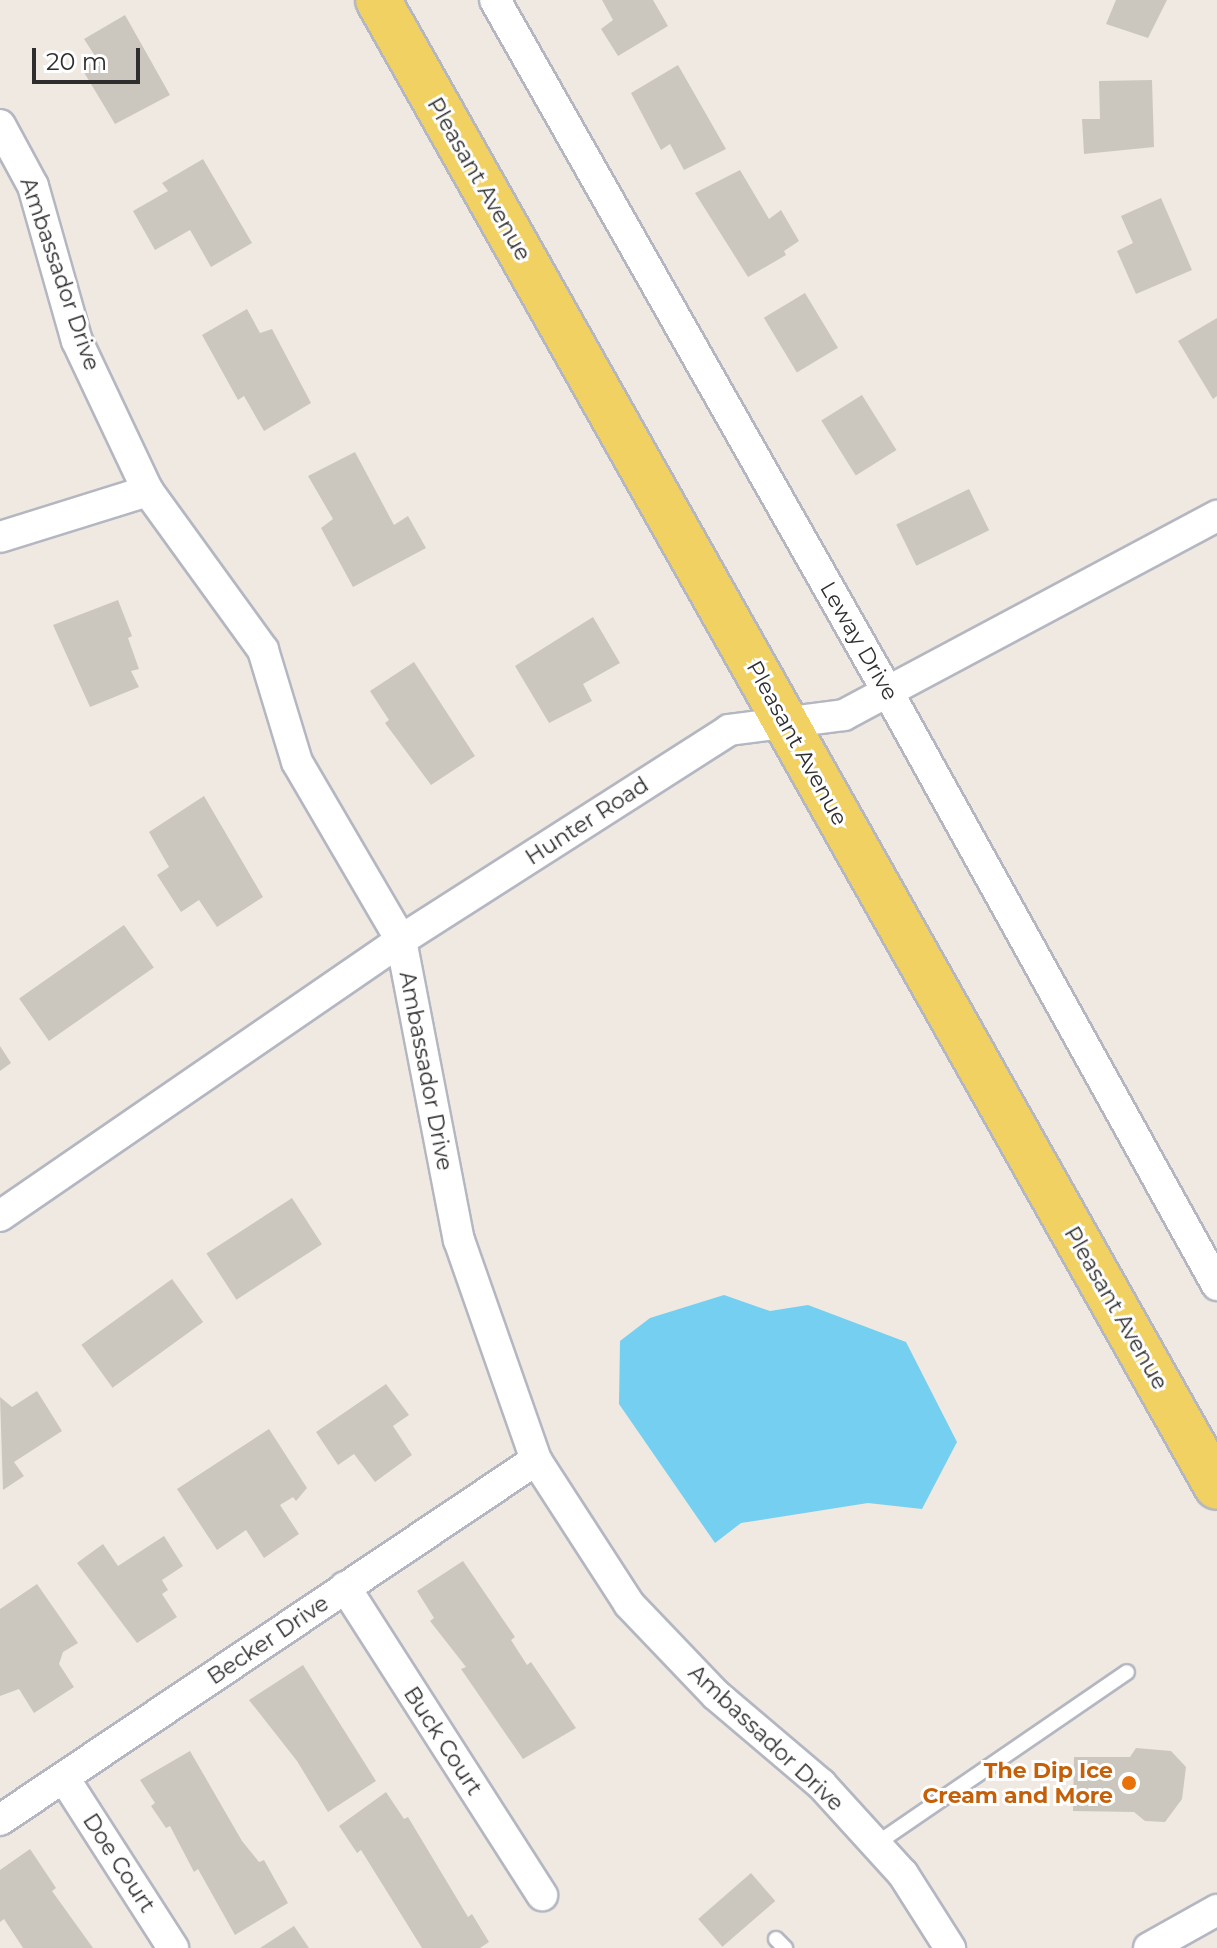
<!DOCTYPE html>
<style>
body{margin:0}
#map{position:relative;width:1217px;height:1948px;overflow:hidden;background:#efe9e1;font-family:Montserrat,sans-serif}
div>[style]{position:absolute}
.water>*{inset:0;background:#75cff0}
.building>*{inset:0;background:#cbc7bf;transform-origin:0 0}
.roads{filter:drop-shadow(2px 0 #b4b7c1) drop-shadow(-2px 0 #b4b7c1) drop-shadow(0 2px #b4b7c1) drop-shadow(0 -2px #b4b7c1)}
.service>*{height:14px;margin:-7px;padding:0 7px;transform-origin:7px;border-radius:7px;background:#fff}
.minor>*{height:30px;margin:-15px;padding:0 15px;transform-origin:15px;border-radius:15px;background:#fff}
.primary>*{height:44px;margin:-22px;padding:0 22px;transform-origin:22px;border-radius:22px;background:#f2d163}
.dots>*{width:22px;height:22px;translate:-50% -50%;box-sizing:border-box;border:4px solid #fff;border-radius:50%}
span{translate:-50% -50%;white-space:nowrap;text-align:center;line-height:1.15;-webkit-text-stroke:6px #fff;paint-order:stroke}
.street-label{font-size:22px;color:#2e2e2e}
.food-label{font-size:22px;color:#c56008;font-weight:700}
.right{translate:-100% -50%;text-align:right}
.scale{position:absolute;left:32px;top:48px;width:108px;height:36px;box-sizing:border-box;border:4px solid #2e2e2e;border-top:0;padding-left:10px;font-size:24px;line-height:28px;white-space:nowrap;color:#2e2e2e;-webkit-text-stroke:6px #fff;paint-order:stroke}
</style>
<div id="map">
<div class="water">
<div style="clip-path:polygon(724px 1295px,770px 1311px,808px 1305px,906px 1342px,957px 1442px,922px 1509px,868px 1503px,741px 1523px,715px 1543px,619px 1404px,620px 1341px,650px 1318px)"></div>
</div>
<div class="building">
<div style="clip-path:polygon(602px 0,653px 0,668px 26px,618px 56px,601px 29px,613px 20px)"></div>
<div style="clip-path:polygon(1116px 0,1167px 0,1148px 38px,1106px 24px)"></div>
<div style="clip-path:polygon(125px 15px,170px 95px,115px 124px,82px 69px,97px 59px,84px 39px)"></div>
<div style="clip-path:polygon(678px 65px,726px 149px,684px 170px,670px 144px,661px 150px,631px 93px)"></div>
<div style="clip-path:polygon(1152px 80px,1154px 147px,1084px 154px,1082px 119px,1100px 119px,1099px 81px)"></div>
<div style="clip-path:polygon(203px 159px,252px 243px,211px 267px,190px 230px,155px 250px,133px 211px,168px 191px,162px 183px)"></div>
<div style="clip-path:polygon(740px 170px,769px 219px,781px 210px,799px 241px,784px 251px,786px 255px,748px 277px,695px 193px)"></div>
<div style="clip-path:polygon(1161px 198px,1192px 270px,1136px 294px,1117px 251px,1133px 243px,1121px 216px)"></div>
<div style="left:805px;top:293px;width:64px;height:48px;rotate:59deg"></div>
<div style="clip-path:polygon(247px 309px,260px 333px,272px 329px,311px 403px,264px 431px,244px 396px,238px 400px,202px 335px)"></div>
<div style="clip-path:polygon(1217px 318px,1217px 396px,1213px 399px,1178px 341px)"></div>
<div style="left:862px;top:395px;width:65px;height:48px;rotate:58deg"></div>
<div style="clip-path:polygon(355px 452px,394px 525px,408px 516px,426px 548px,353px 587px,321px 528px,333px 519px,308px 476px)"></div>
<div style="left:969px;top:489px;width:46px;height:81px;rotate:64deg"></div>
<div style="clip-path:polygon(118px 600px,132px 636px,128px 638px,139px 669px,131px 671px,139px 687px,90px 707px,53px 625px)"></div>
<div style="clip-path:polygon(593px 617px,620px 663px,583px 684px,592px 701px,549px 723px,515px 666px)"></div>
<div style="clip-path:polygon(414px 662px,475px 756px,431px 785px,385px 723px,389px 720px,370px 691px)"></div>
<div style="clip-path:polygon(204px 796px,263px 897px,217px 927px,199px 900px,181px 912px,157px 875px,169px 867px,149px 832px)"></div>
<div style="left:124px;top:925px;width:52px;height:128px;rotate:55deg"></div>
<div style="clip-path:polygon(0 1046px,11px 1063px,0 1071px)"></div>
<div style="left:292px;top:1198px;width:55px;height:102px;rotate:57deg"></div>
<div style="left:172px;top:1279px;width:53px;height:112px;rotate:54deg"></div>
<div style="clip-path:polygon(386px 1384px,409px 1415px,393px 1426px,412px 1455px,375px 1482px,354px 1454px,338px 1465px,316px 1432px)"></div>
<div style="clip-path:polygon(37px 1391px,62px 1431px,14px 1462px,24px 1476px,3px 1490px,0 1397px,12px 1407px)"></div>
<div style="clip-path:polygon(269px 1429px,307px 1488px,296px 1501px,293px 1497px,280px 1505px,299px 1534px,264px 1558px,246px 1530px,217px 1550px,177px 1489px)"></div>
<div style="clip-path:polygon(164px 1536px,183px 1566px,162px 1580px,168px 1590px,162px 1594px,177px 1617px,137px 1643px,77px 1563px,103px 1544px,118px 1566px)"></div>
<div style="clip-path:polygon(463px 1561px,515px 1637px,511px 1640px,527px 1665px,531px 1662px,576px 1728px,523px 1759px,461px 1669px,466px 1667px,430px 1621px,434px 1618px,417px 1591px)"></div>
<div style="clip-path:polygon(37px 1584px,78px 1643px,63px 1652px,59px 1664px,74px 1687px,34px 1713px,19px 1689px,0 1696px,0 1609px)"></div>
<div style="clip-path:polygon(303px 1665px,376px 1781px,328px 1812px,297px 1761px,249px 1700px)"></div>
<div style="clip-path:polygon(1136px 1748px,1171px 1751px,1186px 1767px,1182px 1799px,1165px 1822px,1145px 1821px,1134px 1812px,1073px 1811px,1074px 1757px,1130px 1757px)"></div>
<div style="clip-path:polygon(190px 1751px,242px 1841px,259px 1862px,264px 1860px,288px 1903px,235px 1935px,198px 1869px,194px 1872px,170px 1826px,166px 1828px,151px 1806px,155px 1803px,140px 1780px)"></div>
<div style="clip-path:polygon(386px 1792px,404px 1819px,408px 1817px,468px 1917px,472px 1914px,489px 1942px,480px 1948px,422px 1948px,361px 1850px,357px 1853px,339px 1826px)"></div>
<div style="clip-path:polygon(30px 1849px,56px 1888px,52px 1891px,93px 1948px,23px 1948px,4px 1919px,0 1922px,0 1870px)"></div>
<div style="left:751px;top:1873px;width:37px;height:70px;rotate:49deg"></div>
<div style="clip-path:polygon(294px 1926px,309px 1948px,260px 1948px)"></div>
</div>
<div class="roads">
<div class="service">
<div style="left:876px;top:1844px;width:304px;rotate:-34.4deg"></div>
<div style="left:776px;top:1939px;width:13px;rotate:45deg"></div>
</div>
<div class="minor">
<div style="left:495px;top:0;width:798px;rotate:60.42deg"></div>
<div style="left:889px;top:694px;width:676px;rotate:60.97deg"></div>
<div style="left:0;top:125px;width:69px;rotate:61.6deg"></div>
<div style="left:33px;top:186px;width:161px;rotate:74.2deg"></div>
<div style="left:77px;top:341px;width:166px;rotate:64.7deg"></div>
<div style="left:148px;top:491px;width:196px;rotate:54.1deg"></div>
<div style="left:263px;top:650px;width:117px;rotate:73.1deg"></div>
<div style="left:297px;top:762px;width:206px;rotate:59.7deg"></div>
<div style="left:401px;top:940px;width:306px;rotate:79.1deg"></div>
<div style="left:459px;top:1240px;width:233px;rotate:70.7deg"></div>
<div style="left:536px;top:1460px;width:171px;rotate:57.1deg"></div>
<div style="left:629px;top:1604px;width:126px;rotate:46.3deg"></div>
<div style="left:716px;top:1695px;width:138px;rotate:40.3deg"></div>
<div style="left:821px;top:1784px;width:122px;rotate:47.7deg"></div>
<div style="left:903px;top:1874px;width:88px;rotate:57.6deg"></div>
<div style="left:0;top:537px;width:155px;rotate:-17.3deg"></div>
<div style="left:0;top:1216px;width:487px;rotate:-34.5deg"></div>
<div style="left:401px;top:940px;width:389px;rotate:-32.6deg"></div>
<div style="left:729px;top:730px;width:116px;rotate:-7.4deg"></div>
<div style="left:844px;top:715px;width:423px;rotate:-28.1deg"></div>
<div style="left:345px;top:1587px;width:366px;rotate:57.4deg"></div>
<div style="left:64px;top:1778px;width:202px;rotate:57.3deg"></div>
<div style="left:0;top:1820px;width:646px;rotate:-33.89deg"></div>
<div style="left:1149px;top:1948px;width:78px;rotate:-29.2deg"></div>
</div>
<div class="primary">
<div style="left:378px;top:0;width:1707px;rotate:60.57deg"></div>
</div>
</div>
<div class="dots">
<div style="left:1129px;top:1783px;background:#e8710a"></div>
</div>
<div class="street-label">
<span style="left:479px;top:179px;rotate:60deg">Pleasant Avenue</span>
<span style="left:60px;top:274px;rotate:71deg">Ambassador Drive</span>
<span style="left:859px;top:641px;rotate:60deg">Leway Drive</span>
<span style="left:797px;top:743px;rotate:61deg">Pleasant Avenue</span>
<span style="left:587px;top:821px;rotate:-33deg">Hunter Road</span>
<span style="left:426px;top:1071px;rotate:79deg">Ambassador Drive</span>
<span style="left:1116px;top:1308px;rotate:60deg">Pleasant Avenue</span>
<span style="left:268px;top:1640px;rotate:-34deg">Becker Drive</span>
<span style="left:766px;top:1738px;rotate:43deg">Ambassador Drive</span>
<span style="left:443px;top:1741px;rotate:57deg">Buck Court</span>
<span style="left:119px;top:1863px;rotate:57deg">Doe Court</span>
</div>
<div class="food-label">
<span class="right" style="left:1113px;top:1783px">The Dip Ice<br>Cream and More</span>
</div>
<div class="scale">20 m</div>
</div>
